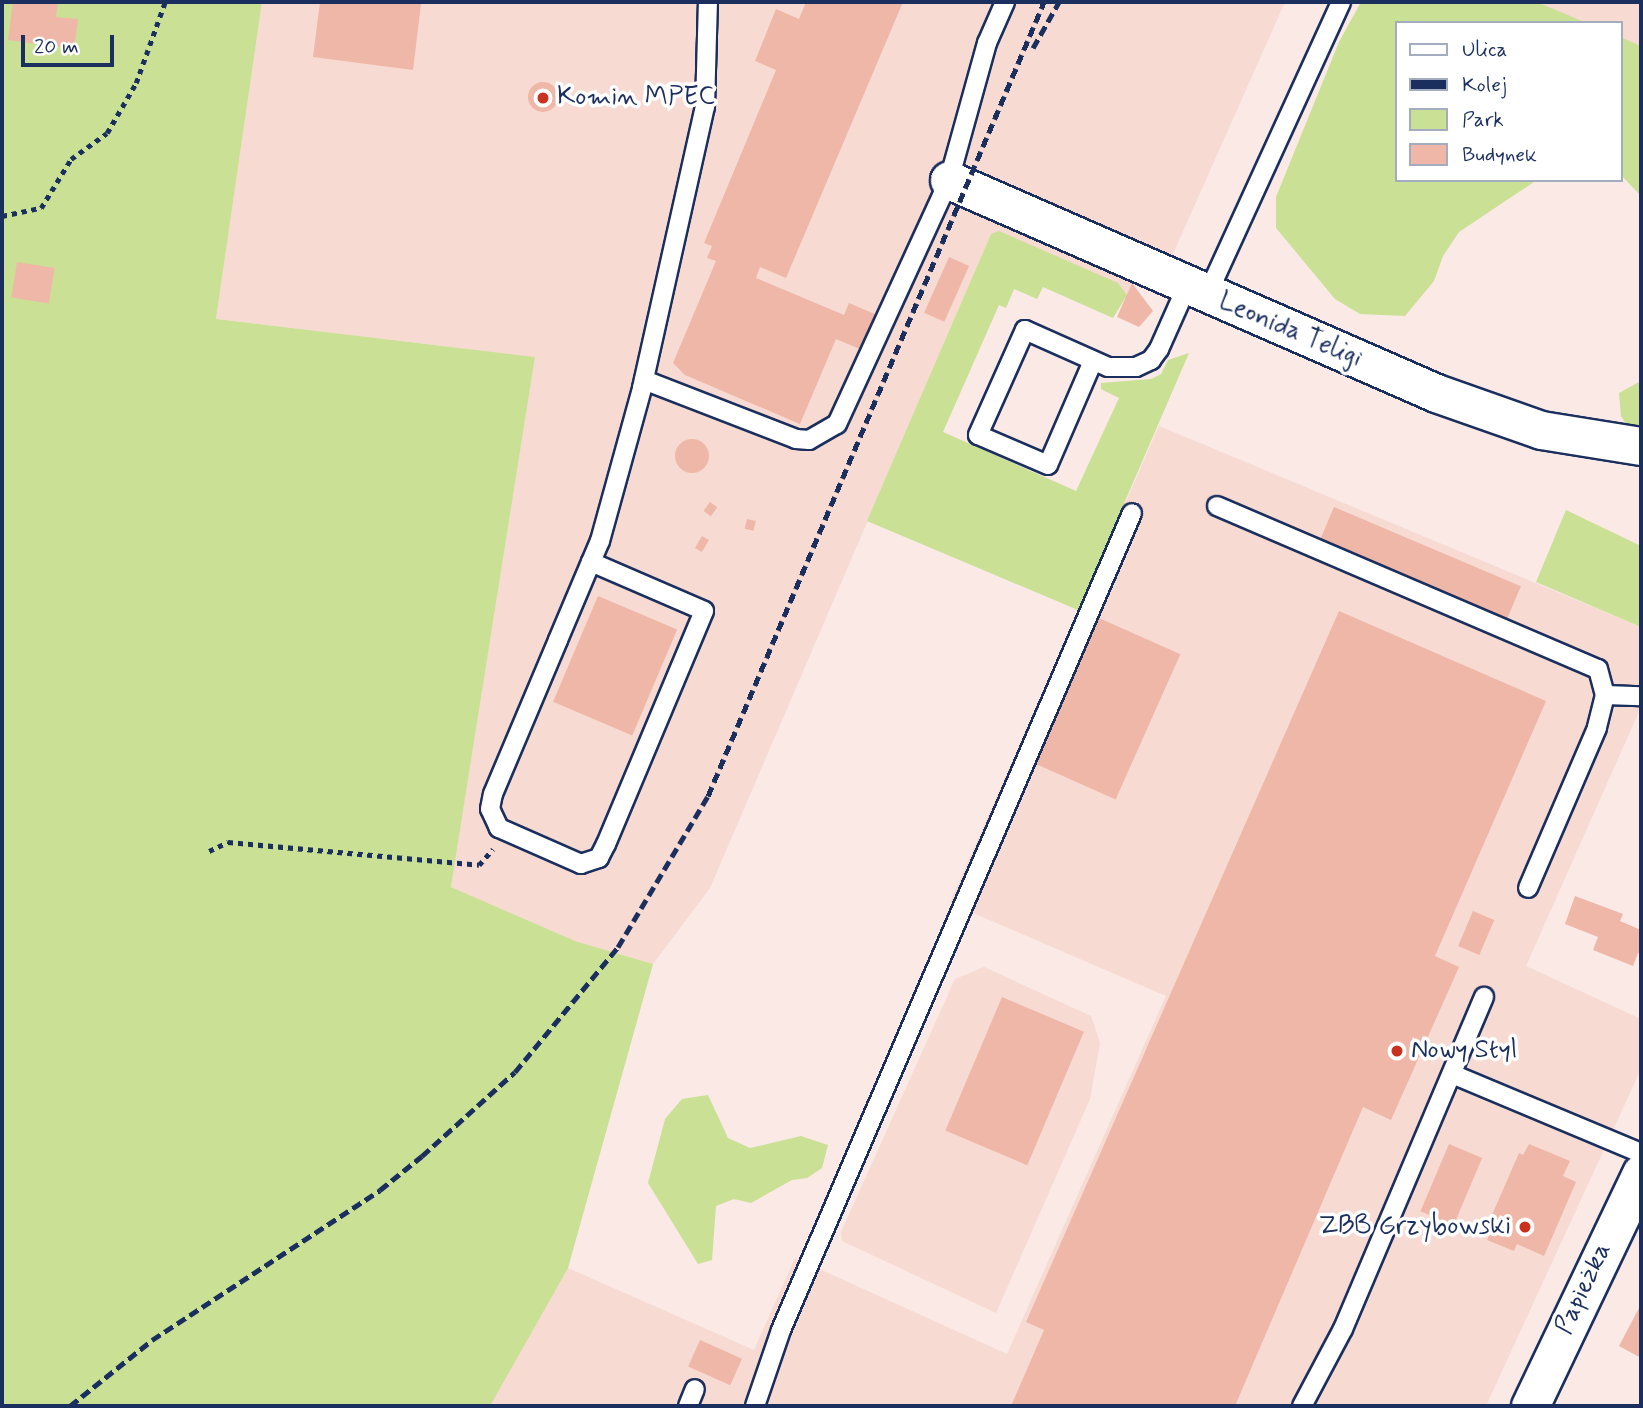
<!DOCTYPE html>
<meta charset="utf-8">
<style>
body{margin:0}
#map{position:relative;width:1643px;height:1408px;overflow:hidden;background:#fae9e5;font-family:Mynerve,sans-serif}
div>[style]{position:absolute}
.built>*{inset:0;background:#f7dad2}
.green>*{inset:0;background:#cae095}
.building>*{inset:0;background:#efb7a7;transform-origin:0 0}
.round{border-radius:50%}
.path>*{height:4.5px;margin-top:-2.25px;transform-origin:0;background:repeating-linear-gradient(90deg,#1b2f5e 0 5px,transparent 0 10px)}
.roads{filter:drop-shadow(2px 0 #1b2f5e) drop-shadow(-2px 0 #1b2f5e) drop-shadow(0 2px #1b2f5e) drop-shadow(0 -2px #1b2f5e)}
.lane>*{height:18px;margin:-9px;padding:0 9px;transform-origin:9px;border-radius:9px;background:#fff}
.street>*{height:37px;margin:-18.5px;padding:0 18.5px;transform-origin:18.5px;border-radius:18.5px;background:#fff}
.rail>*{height:5px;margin-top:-2.5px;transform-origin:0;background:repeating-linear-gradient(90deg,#1b2f5e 0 10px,transparent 0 15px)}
.dots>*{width:19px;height:19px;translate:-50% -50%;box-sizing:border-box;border:4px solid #fff;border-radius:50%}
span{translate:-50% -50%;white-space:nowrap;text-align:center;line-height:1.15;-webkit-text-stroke:7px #fff;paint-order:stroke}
.poi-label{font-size:26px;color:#1b2f5e}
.left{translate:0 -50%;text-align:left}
.right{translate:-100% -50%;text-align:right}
.street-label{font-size:26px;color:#1b2f5e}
.frame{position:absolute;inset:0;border:4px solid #1b2f5e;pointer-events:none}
.legend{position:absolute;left:1395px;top:21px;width:228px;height:161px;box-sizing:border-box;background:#fff;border:2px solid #a4acbf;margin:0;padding:9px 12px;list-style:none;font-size:21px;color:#1b2f5e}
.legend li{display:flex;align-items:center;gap:14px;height:35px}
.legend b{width:35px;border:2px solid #a4acbf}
.scale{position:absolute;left:21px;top:35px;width:93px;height:32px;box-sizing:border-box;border:4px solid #1b2f5e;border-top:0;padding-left:9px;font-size:21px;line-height:24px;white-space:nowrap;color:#1b2f5e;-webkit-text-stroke:5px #fff;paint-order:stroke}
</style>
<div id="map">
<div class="built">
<div style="clip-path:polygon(262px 2px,1285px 2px,1168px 265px,1129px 279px,1132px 283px,1127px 295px,991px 234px,710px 888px,653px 964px,575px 941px,451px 887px,535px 357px,216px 319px)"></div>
<div style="clip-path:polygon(1537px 2px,1641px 2px,1641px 46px,1620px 37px,1620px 23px,1587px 23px)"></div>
<div style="clip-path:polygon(1159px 426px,1641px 627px,1641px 707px,1526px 966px,1641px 1019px,1641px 1069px,1486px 1406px,472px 1406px,486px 1305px,568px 1268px,754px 1350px,795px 1258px,1007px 1354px,1166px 996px,950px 903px)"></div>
<div style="clip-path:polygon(984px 967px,1091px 1016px,1100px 1043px,1090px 1099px,996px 1313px,842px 1241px,841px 1232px,955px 979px)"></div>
</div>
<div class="green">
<div style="clip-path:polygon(2px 2px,262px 2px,216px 319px,535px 357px,451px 887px,575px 941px,653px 964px,568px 1268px,490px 1406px,2px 1406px)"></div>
<div style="clip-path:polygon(1361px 2px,1537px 2px,1587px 23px,1396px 23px,1396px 180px,1537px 180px,1459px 232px,1443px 256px,1434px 281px,1405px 316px,1360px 314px,1335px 299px,1276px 228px,1276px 197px,1339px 42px)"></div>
<div style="clip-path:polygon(1620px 37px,1641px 46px,1641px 196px,1620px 174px)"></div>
<div style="clip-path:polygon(999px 231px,1118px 283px,1127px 295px,1113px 318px,1043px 287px,1037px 299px,1014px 289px,1006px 308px,999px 305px,943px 432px,1076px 491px,1119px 398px,1101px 389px,1101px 383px,1151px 379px,1161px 374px,1168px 360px,1189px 353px,1078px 610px,867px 521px,991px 234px)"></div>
<div style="clip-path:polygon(1641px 381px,1641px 431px,1629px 429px,1621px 416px,1619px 393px)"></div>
<div style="clip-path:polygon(1566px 510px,1641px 546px,1641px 627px,1536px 582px)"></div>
<div style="clip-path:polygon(708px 1095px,728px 1138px,750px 1148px,801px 1136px,828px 1145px,822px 1168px,807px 1178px,792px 1180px,751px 1203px,734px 1199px,716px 1206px,712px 1260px,698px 1264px,648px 1183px,665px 1119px,682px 1099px)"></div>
</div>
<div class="building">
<div style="clip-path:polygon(13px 2px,58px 2px,56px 17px,78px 19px,74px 49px,8px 40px)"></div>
<div style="clip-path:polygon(320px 2px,421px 4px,413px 70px,313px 57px)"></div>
<div style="clip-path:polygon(806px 2px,903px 2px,786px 278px,760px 267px,756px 278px,844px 315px,849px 303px,877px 315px,862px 350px,836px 339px,800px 424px,685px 375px,673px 363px,716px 261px,707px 258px,712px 246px,704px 243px,776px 70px,755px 61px,776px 9px,799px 19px)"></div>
<div class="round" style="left:528px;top:82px;width:30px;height:30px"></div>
<div style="left:949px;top:257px;width:22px;height:61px;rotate:24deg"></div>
<div style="left:17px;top:262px;width:38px;height:36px;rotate:9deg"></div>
<div style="clip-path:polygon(1132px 283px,1153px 311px,1139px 327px,1117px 317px)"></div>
<div class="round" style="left:675px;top:439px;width:34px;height:34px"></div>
<div style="left:710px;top:502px;width:9px;height:11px;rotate:36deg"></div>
<div style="left:1334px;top:507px;width:203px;height:36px;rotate:23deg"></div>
<div style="left:747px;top:519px;width:9px;height:10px;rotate:13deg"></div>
<div style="left:702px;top:536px;width:8px;height:14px;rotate:30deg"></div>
<div style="left:598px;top:596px;width:86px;height:115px;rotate:23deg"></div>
<div style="clip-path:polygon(1339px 611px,1546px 701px,1435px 956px,1459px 967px,1391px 1120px,1363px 1107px,1235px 1406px,1011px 1406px,1044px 1330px,1026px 1322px)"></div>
<div style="left:1099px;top:618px;width:89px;height:159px;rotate:24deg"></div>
<div style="clip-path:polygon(1575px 896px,1623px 914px,1620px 921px,1641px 930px,1641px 954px,1638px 953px,1633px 966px,1593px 950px,1598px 937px,1565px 924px)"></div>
<div style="left:1473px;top:911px;width:23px;height:38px;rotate:23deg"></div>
<div style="left:1002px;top:997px;width:89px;height:145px;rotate:23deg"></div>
<div style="left:1449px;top:1144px;width:36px;height:73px;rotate:23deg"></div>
<div style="clip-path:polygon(1529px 1144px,1570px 1161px,1563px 1176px,1576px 1182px,1544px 1256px,1517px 1244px,1514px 1251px,1487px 1240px,1490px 1233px,1485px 1231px,1519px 1153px,1523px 1155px)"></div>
<div style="clip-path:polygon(1639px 1308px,1641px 1309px,1641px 1358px,1619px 1346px)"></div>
<div style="left:700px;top:1340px;width:46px;height:29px;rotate:24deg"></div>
</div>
<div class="path">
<div style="left:2px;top:216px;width:40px;rotate:-12deg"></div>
<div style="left:41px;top:208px;width:57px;rotate:-58.5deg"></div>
<div style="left:71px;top:159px;width:44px;rotate:-35.8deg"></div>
<div style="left:107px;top:133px;width:58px;rotate:-59.9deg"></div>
<div style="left:136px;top:83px;width:86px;rotate:-70.3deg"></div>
<div style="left:209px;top:851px;width:21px;rotate:-25deg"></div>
<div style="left:228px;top:842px;width:252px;rotate:5.2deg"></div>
<div style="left:479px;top:865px;width:21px;rotate:-49deg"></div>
</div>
<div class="roads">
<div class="lane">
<div style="left:1207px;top:295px;width:322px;rotate:-65.4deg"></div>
<div style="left:1093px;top:361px;width:113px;rotate:113.4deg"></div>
<div style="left:1048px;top:465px;width:76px;rotate:-156.8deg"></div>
<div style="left:978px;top:435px;width:115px;rotate:-65.9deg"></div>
<div style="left:1025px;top:330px;width:91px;rotate:24deg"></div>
<div style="left:1108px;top:367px;width:28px"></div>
<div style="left:1136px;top:367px;width:17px;rotate:-25deg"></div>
<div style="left:1151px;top:360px;width:14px;rotate:-54deg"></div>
<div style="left:1159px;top:349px;width:69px;rotate:-66deg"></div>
<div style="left:644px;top:380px;width:163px;rotate:21.2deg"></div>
<div style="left:796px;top:439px;width:13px;rotate:4deg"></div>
<div style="left:809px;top:440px;width:32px;rotate:-30deg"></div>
<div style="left:837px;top:424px;width:268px;rotate:-65.3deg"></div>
<div style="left:949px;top:180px;width:142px;rotate:-74.5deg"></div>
<div style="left:987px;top:43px;width:45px;rotate:-66.3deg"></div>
<div style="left:1217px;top:506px;width:414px;rotate:23.2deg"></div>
<div style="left:1598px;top:669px;width:27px;rotate:75deg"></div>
<div style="left:1605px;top:695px;width:34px;rotate:104deg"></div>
<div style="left:1597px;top:728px;width:174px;rotate:113.3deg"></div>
<div style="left:591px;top:562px;width:123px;rotate:23.4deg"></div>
<div style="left:704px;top:611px;width:253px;rotate:112.8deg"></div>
<div style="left:606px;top:844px;width:16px;rotate:117deg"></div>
<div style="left:599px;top:858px;width:19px;rotate:162deg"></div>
<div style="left:581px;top:864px;width:90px;rotate:-156.3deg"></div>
<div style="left:499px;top:828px;width:21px;rotate:-115deg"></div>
<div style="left:490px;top:809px;width:15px;rotate:-79deg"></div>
<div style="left:493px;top:794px;width:167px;rotate:-67.1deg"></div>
<div style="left:558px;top:640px;width:85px;rotate:-67.1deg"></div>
<div style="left:591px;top:562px;width:23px;rotate:-67deg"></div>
<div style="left:600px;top:541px;width:159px;rotate:-74.6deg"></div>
<div style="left:642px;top:388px;width:288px;rotate:-77.4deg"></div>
<div style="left:705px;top:107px;width:105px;rotate:-88.4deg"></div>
<div style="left:1605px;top:695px;width:36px;rotate:2deg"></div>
<div style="left:1452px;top:1074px;width:205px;rotate:22.7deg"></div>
<div style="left:688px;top:1406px;width:18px;rotate:-68deg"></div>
<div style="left:755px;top:1406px;width:80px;rotate:-71.1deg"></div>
<div style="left:781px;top:1330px;width:889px;rotate:-66.75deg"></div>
<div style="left:1302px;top:1406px;width:87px;rotate:-62deg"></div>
<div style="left:1343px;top:1329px;width:361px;rotate:-67deg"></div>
</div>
<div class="street">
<div style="left:949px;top:180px;width:532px;rotate:23.62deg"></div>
<div style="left:1436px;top:393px;width:111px;rotate:19.4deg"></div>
<div style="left:1541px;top:430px;width:101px;rotate:9.1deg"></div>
<div style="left:1530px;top:1406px;width:258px;rotate:-64.5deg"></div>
</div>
</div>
<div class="rail">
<div style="left:1033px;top:48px;width:53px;rotate:-60.5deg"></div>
<div style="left:70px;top:1406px;width:105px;rotate:-38.8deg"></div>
<div style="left:152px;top:1340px;width:273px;rotate:-33.3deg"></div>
<div style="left:380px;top:1190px;width:54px;rotate:-39deg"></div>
<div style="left:422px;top:1156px;width:125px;rotate:-42.1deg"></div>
<div style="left:515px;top:1072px;width:162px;rotate:-50.5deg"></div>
<div style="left:618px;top:947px;width:176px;rotate:-59.2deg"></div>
<div style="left:708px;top:796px;width:862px;rotate:-67.06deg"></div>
</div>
<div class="dots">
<div style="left:543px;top:98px;background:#c8321e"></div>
<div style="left:1397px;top:1051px;background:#c8321e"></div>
<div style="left:1525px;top:1227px;background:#c8321e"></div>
</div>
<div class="poi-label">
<span class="left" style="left:557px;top:98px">Komin MPEC</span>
<span class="left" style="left:1411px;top:1051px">Nowy Styl</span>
<span class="right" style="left:1511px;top:1227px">ZBB Grzybowski</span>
</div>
<div class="street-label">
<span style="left:1290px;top:331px;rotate:23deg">Leonida Teligi</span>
<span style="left:1584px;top:1289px;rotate:-65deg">Papieżka</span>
</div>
<div class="frame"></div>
<ul class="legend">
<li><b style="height:9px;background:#fff"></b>Ulica</li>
<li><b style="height:9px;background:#1b2f5e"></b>Kolej</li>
<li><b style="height:19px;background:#cae095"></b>Park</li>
<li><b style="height:19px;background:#efb7a7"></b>Budynek</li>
</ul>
<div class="scale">20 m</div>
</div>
